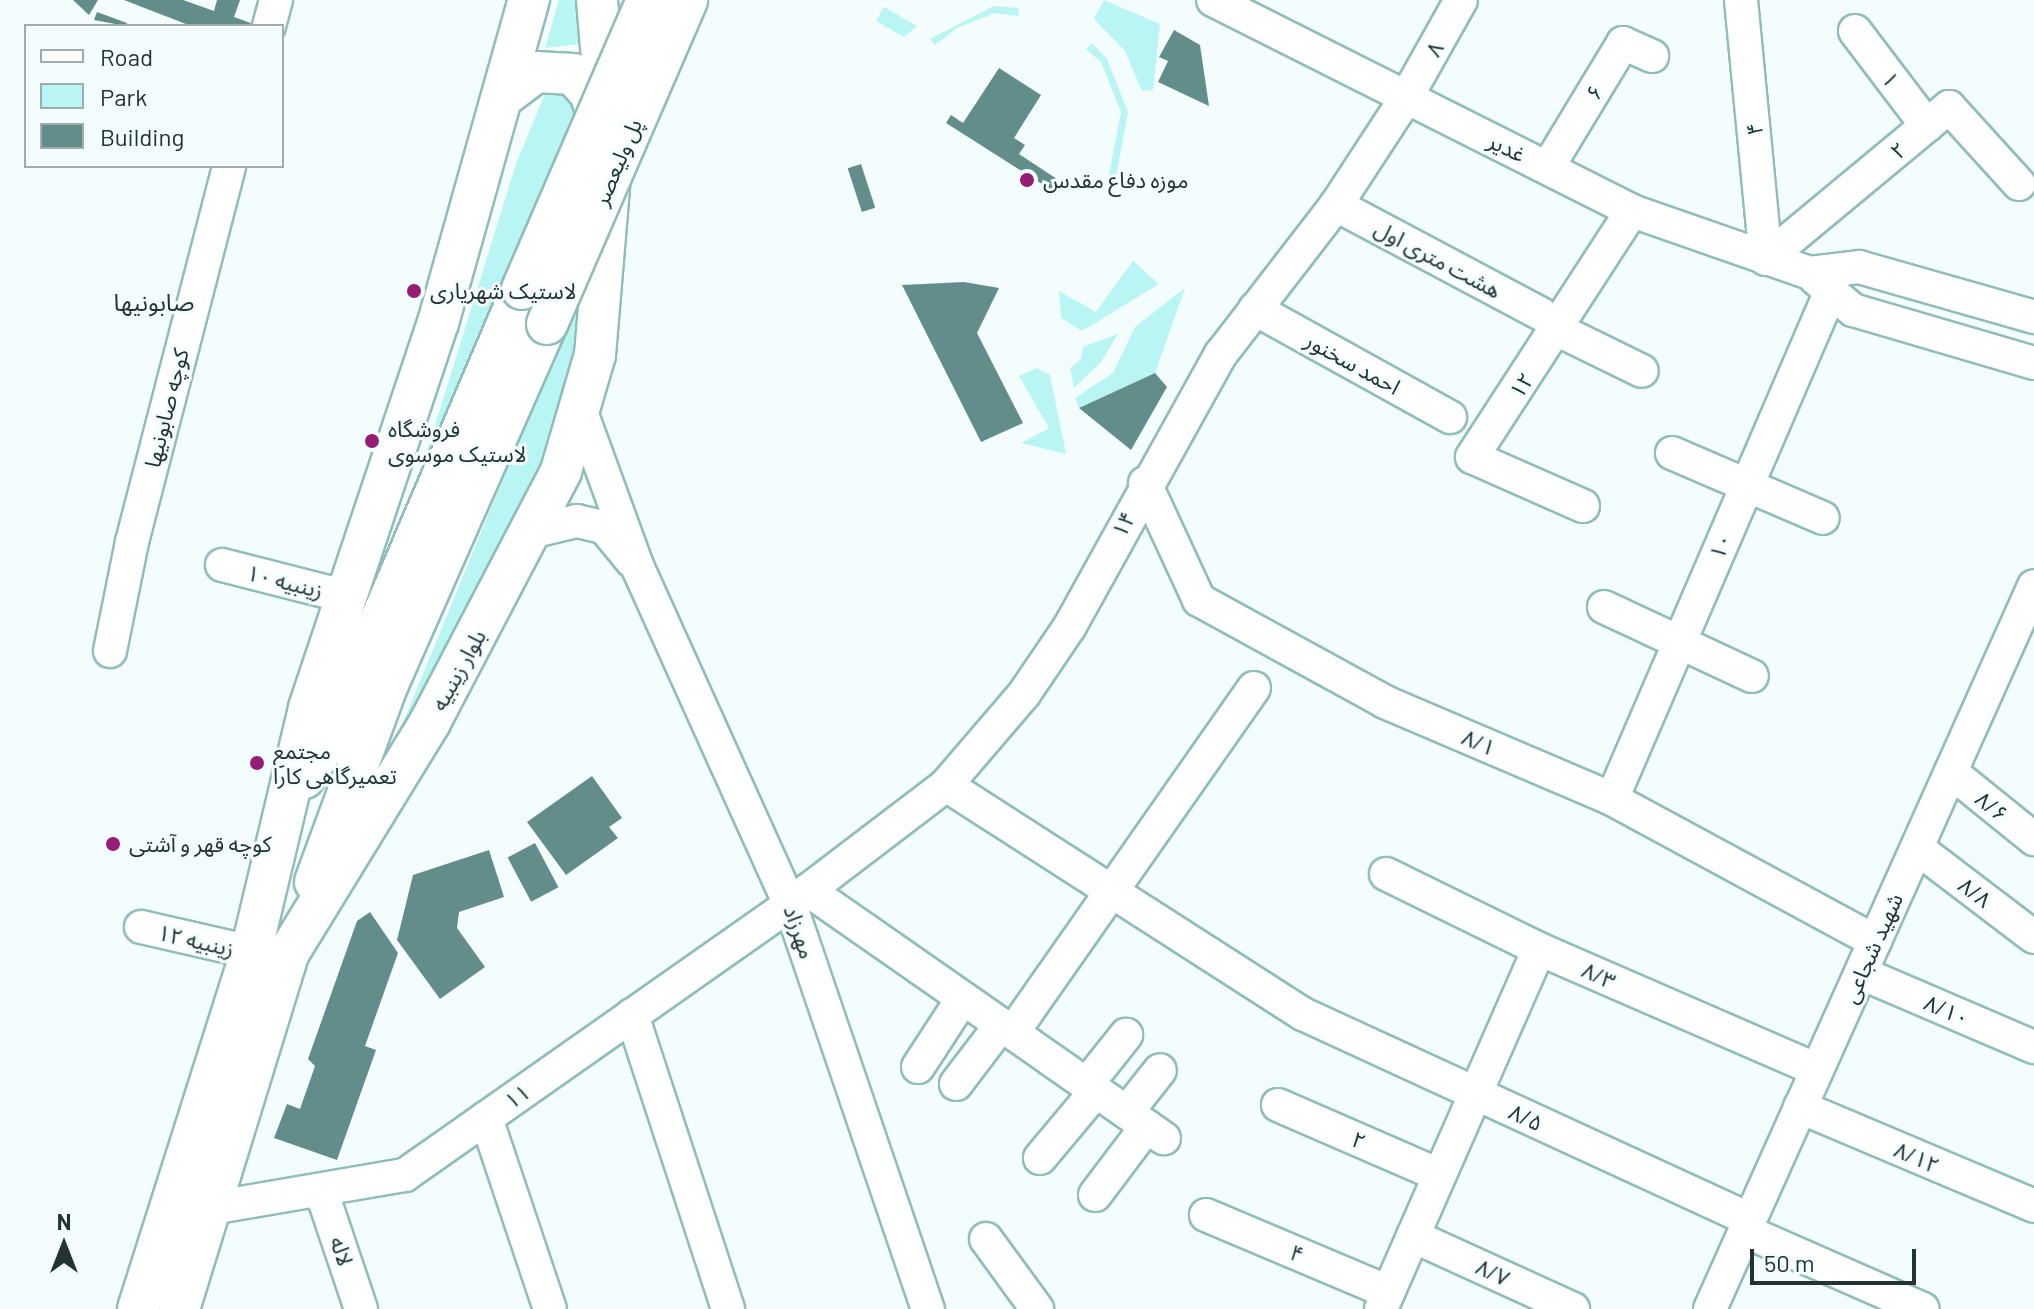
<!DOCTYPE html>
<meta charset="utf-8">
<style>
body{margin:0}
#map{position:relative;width:2034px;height:1309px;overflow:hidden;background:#f4fdfd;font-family:Barlow,"Noto Sans Arabic",sans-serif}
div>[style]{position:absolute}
.green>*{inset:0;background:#b9f6f3}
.building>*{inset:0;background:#638d8b;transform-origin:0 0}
.roads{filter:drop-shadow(2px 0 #90bcb9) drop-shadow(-2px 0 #90bcb9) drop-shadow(0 2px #90bcb9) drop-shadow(0 -2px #90bcb9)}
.minor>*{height:32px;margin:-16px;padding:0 16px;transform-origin:16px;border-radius:16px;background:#fff}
.major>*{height:40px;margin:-20px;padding:0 20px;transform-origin:20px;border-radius:20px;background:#fff}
.bridges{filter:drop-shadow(2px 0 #90bcb9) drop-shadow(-2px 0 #90bcb9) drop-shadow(0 2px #90bcb9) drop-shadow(0 -2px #90bcb9)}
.major-bridge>*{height:40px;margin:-20px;padding:0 20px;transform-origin:20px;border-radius:20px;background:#fff}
.dots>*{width:22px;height:22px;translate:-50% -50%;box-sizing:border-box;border:4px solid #f4fdfd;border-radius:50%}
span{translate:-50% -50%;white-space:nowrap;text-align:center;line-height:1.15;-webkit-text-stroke:6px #f4fdfd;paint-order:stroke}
.street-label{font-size:22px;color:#213332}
.poi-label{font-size:22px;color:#213332}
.left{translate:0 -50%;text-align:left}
.neighbourhood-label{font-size:24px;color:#213332}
.legend{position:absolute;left:24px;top:24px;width:260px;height:144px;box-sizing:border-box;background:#f4fdfd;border:2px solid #a0acac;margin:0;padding:10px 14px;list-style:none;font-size:24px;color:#213332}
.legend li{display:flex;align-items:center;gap:16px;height:40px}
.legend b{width:40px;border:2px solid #a0acac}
.north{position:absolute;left:24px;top:1205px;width:80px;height:80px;-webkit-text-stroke:6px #f4fdfd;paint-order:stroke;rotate:0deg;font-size:22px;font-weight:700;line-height:32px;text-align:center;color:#213332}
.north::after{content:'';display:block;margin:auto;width:28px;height:36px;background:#213332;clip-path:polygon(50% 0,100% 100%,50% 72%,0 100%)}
.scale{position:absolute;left:1750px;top:1249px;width:166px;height:36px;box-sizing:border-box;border:4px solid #213332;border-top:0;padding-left:10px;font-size:24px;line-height:28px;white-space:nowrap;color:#213332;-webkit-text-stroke:6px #f4fdfd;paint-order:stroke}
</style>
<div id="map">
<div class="green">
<div style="clip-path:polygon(559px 0,589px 0,590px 52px,579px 44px,545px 48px)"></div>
<div style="clip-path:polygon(1104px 0,1160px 24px,1153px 90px,1142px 91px,1125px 51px,1094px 19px)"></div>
<div style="clip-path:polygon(994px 6px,1019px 8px,1018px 16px,995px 13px,957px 28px,935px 45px,930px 39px)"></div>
<div style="clip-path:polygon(884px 7px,917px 26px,904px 37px,876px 21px)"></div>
<div style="clip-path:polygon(1092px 43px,1107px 59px,1128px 112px,1116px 178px,1109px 175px,1121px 112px,1101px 62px,1086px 49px)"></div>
<div style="clip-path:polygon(547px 89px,579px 97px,574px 118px,401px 535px,516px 164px)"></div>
<div style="clip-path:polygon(598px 247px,570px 405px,511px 545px,399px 747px,398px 735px)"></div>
<div style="clip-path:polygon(1133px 261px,1159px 284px,1082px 331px,1061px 318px,1059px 291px,1096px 312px)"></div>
<div style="clip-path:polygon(1185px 288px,1155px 373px,1079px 408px,1075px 398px,1113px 373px,1135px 327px)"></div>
<div style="clip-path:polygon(1118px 334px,1101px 362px,1074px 388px,1070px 368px,1081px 359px,1083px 347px)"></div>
<div style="clip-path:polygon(1037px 368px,1050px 375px,1066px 454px,1021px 443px,1049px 428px,1019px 376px)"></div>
</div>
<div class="building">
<div style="clip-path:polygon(73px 0,98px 0,89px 15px)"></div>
<div style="clip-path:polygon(124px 0,183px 0,214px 11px,217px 0,240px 0,234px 17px,259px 26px,191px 26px)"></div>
<div style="clip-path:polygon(97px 12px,127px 23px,126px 26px,94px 20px)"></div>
<div style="clip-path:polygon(1174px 30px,1200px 45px,1209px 106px,1158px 82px,1168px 61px,1159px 57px)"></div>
<div style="clip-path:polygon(999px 68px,1041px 95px,1014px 138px,1025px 145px,1019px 154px,1060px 181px,1050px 189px,946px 123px,951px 115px,963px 123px)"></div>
<div style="left:861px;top:164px;width:46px;height:14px;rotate:72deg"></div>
<div style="clip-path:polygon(964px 282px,999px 288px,977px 333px,1023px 423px,981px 442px,902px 285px)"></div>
<div style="clip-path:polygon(1155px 373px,1167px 387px,1131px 450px,1079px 408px)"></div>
<div style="clip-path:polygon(592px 776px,622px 818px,609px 827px,618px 838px,566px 875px,527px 822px)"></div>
<div style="left:535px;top:843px;width:50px;height:31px;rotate:62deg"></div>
<div style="clip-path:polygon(489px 850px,504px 897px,459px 912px,457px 928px,485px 967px,440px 999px,397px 940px,413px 875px)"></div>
<div style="clip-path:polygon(370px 912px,398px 953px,365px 1046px,376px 1050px,337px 1160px,274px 1138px,287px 1104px,300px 1109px,315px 1066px,308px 1059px,357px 921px)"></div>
</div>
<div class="roads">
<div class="minor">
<div style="left:1213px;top:0;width:469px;rotate:26.7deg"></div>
<div style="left:1632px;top:211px;width:188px;rotate:19.2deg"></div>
<div style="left:1810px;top:273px;width:49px;rotate:-7deg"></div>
<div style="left:1859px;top:267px;width:182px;rotate:15.9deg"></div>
<div style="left:1741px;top:0;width:260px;rotate:84.5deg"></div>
<div style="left:269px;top:26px;width:27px;rotate:-75deg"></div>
<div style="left:1855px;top:31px;width:119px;rotate:52.8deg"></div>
<div style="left:1548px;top:167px;width:145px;rotate:-58.8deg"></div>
<div style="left:1623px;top:43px;width:32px;rotate:24deg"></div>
<div style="left:1336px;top:205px;width:232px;rotate:28deg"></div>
<div style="left:1766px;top:259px;width:238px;rotate:-39.7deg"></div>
<div style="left:1949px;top:107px;width:104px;rotate:47.7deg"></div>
<div style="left:1815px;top:278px;width:50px;rotate:40.1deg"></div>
<div style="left:1853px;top:310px;width:189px;rotate:16.3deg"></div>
<div style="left:1255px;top:309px;width:223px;rotate:29deg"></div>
<div style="left:1558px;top:330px;width:93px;rotate:26deg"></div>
<div style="left:580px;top:409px;width:169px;rotate:70deg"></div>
<div style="left:638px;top:568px;width:369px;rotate:65.7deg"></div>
<div style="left:790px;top:904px;width:428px;rotate:71.2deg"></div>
<div style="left:1672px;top:453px;width:164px;rotate:23.3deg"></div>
<div style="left:1145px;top:483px;width:129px;rotate:65.2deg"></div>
<div style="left:1199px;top:600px;width:212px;rotate:28.7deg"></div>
<div style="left:1385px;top:702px;width:247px;rotate:23.1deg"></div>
<div style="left:1612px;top:799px;width:299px;rotate:28.4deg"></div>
<div style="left:1583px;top:506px;width:121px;rotate:-156.2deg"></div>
<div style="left:1472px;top:457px;width:293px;rotate:-57deg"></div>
<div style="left:535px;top:531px;width:43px;rotate:-13.4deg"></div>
<div style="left:577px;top:521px;width:28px;rotate:13deg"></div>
<div style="left:604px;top:527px;width:43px;rotate:50.7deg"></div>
<div style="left:222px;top:565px;width:130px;rotate:14.3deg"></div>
<div style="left:1604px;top:607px;width:163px;rotate:25deg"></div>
<div style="left:110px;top:651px;width:111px;rotate:-78.6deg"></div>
<div style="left:132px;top:542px;width:388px;rotate:-75.5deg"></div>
<div style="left:1951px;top:772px;width:107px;rotate:38.9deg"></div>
<div style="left:946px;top:785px;width:424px;rotate:32.7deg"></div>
<div style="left:1303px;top:1014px;width:492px;rotate:24.7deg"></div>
<div style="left:1612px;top:799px;width:551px;rotate:-66.69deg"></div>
<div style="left:1917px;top:848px;width:147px;rotate:37.3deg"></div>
<div style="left:1386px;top:874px;width:170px;rotate:26.1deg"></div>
<div style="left:1539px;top:949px;width:303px;rotate:23.5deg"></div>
<div style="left:808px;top:890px;width:434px;rotate:34.9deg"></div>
<div style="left:141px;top:927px;width:113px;rotate:12.8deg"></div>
<div style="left:1861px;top:973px;width:188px;rotate:23.2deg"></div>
<div style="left:632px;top:1015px;width:309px;rotate:71.9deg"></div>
<div style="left:1013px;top:1032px;width:420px;rotate:-55deg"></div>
<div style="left:918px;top:1067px;width:82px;rotate:-56.9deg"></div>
<div style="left:956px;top:1084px;width:74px;rotate:-52.7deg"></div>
<div style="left:1087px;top:1084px;width:63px;rotate:-51.5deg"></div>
<div style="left:1278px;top:1105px;width:176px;rotate:23.5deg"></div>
<div style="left:1800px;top:1107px;width:254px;rotate:22.9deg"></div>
<div style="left:1127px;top:1112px;width:53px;rotate:-51.8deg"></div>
<div style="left:486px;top:1118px;width:201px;rotate:71.5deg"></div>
<div style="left:1040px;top:1158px;width:87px;rotate:-50.1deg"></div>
<div style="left:322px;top:1193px;width:122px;rotate:71.4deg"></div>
<div style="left:1095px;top:1195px;width:86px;rotate:-53deg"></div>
<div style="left:211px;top:1208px;width:197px;rotate:-9.7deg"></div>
<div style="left:405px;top:1175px;width:471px;rotate:-35.1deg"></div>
<div style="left:790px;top:904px;width:196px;rotate:-37.3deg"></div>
<div style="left:946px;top:785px;width:120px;rotate:-49.4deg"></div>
<div style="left:1024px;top:694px;width:82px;rotate:-55.9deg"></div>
<div style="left:1070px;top:626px;width:311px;rotate:-61deg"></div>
<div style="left:1221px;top:354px;width:188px;rotate:-52.3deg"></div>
<div style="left:1336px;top:205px;width:128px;rotate:-56.8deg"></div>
<div style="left:1406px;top:98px;width:112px;rotate:-60.7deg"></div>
<div style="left:1206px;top:1215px;width:198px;rotate:22.9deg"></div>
<div style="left:1745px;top:1231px;width:194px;rotate:23.7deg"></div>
<div style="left:1413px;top:1236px;width:176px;rotate:24.5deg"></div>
<div style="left:986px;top:1239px;width:87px;rotate:53.9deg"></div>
<div style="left:1381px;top:1309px;width:393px;rotate:-66.3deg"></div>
<div style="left:1710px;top:1309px;width:792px;rotate:-65.86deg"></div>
</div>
<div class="major">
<div style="left:597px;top:0;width:108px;rotate:85.2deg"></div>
<div style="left:504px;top:96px;width:40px;rotate:-37deg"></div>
<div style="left:536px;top:72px;width:37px;rotate:3deg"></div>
<div style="left:573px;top:74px;width:25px;rotate:48deg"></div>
<div style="left:590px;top:93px;width:33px;rotate:72deg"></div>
<div style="left:304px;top:778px;width:54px;rotate:-57.8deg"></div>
<div style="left:333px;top:732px;width:482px;rotate:-66.9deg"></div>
<div style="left:315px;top:882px;width:211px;rotate:-69.8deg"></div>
<div style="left:388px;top:684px;width:394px;rotate:-66.2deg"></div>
<div style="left:138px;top:1309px;width:374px;rotate:-72.4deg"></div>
<div style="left:251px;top:952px;width:251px;rotate:-76.6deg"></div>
<div style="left:309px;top:708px;width:406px;rotate:-71.5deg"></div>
<div style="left:438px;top:323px;width:336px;rotate:-74.3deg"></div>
<div style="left:179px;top:1309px;width:371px;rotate:-72.9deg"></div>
<div style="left:288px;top:954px;width:272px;rotate:-58.5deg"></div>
<div style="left:430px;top:722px;width:283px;rotate:-62.4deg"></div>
<div style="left:561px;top:471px;width:121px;rotate:-73.7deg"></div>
<div style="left:595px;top:355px;width:181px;rotate:-85.2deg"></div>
</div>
</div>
<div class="bridges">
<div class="major-bridge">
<div style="left:522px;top:289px;width:315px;rotate:-66.6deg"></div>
<div style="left:547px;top:324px;width:353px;rotate:-66.6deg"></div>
</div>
</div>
<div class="dots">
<div style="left:1027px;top:180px;background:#971c77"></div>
<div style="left:414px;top:291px;background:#971c77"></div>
<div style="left:372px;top:441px;background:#971c77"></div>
<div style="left:257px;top:763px;background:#971c77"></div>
<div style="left:113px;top:844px;background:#971c77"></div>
</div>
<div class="street-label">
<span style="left:1434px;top:49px;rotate:-61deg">۸</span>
<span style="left:1891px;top:79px;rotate:53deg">۱</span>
<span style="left:1594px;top:92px;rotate:-59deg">۶</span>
<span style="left:1754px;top:129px;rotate:-96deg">۴</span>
<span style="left:1507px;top:147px;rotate:26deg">غدیر</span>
<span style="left:1898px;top:150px;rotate:-40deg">۲</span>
<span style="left:617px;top:162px;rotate:-67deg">پل ولیعصر</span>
<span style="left:1438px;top:259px;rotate:28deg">هشت متری اول</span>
<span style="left:1353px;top:363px;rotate:29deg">احمد سخنور</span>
<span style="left:1521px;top:385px;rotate:-56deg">۱۲</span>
<span style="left:166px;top:408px;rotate:-76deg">کوچه صابونیها</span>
<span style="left:1123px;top:524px;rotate:-62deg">۱۴</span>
<span style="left:1720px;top:546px;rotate:-68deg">۱۰</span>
<span style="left:285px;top:581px;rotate:14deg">زینبیه ۱۰</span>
<span style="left:458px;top:670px;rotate:-61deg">بلوار زینبیه</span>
<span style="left:1479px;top:742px;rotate:23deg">۸/۱</span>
<span style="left:1992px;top:806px;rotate:39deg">۸/۶</span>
<span style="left:1975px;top:892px;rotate:37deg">۸/۸</span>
<span style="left:800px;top:932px;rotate:71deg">مهرزاد</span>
<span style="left:196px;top:940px;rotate:13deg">زینبیه ۱۲</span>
<span style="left:1872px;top:948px;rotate:-66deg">شهید شجاعی</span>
<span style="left:1599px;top:975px;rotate:24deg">۸/۳</span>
<span style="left:1947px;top:1010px;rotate:23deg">۸/۱۰</span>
<span style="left:517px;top:1096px;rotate:-35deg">۱۱</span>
<span style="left:1526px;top:1117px;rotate:25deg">۸/۵</span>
<span style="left:1359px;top:1140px;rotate:24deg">۲</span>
<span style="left:1917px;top:1157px;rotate:23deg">۸/۱۲</span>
<span style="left:342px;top:1251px;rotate:71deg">لاله</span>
<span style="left:1297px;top:1253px;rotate:23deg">۴</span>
<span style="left:1493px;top:1272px;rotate:25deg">۸/۷</span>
</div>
<div class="poi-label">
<span class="left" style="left:1043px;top:180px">موزه دفاع مقدس</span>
<span class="left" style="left:430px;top:291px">لاستیک شهریاری</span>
<span class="left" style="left:388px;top:441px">فروشگاه<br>لاستیک موسوی</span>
<span class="left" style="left:273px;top:763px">مجتمع<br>تعمیرگاهی کارا</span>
<span class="left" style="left:129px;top:844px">کوچه قهر و آشتی</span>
</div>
<div class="neighbourhood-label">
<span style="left:154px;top:302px">صابونیها</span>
</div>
<ul class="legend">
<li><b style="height:10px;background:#fff"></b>Road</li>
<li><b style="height:22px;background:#b9f6f3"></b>Park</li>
<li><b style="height:22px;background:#638d8b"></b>Building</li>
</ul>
<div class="north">N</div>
<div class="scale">50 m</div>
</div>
